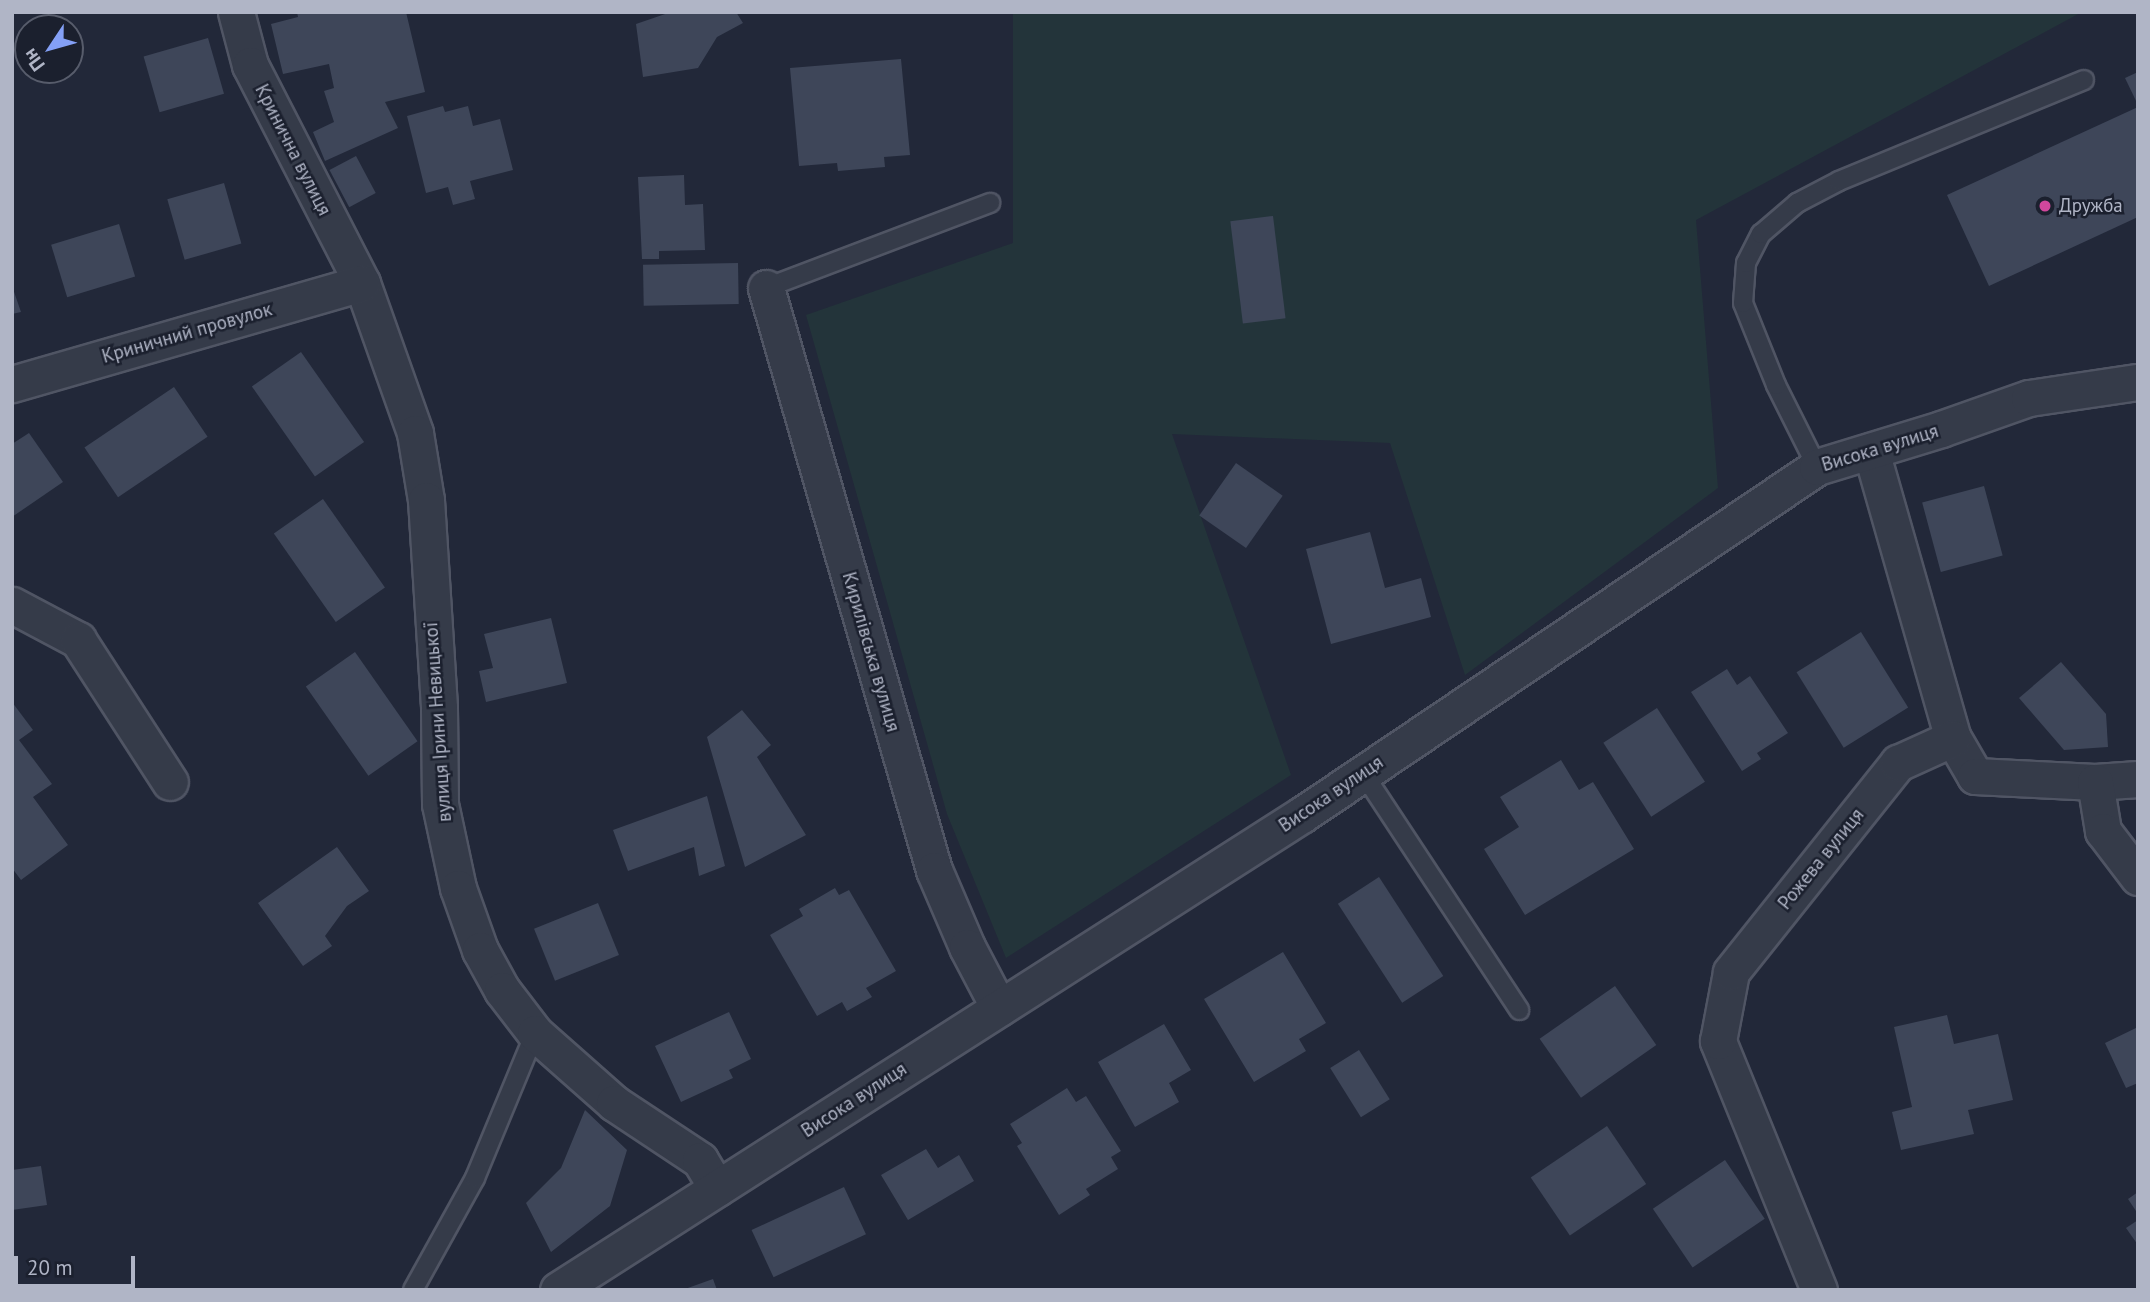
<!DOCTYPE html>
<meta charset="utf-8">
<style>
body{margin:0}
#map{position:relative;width:2150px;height:1302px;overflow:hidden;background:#222839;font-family:"PT Sans",sans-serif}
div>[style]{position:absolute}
.green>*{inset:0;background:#23343a}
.building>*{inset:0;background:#3e4659;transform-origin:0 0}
.roads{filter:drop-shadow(2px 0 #505564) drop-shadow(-2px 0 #505564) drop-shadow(0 2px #505564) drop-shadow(0 -2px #505564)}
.service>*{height:18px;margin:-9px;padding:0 9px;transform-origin:9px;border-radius:9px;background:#353b49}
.minor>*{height:35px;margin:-17.5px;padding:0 17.5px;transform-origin:17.5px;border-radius:17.5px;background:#353b49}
.dots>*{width:19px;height:19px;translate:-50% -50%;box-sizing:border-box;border:4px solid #1b202e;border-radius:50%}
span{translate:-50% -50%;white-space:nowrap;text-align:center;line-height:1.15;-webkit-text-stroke:5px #1b202e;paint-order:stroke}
.street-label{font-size:19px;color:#b0b5c6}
.poi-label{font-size:19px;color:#b0b5c6}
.left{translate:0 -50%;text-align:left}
.frame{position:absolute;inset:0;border:14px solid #b0b5c6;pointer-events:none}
.north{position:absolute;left:14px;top:14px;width:70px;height:70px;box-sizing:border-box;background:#1b202e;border:2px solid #575c6b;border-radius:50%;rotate:234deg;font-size:19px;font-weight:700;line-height:28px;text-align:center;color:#b0b5c6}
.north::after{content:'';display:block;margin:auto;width:24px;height:32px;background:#84a0f6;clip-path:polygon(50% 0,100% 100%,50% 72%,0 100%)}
.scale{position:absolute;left:14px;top:1256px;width:121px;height:32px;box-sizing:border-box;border:4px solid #b0b5c6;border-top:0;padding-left:9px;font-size:21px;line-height:24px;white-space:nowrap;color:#b0b5c6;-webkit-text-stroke:5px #1b202e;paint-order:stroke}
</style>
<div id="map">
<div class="green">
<div style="clip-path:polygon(1013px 12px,2082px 12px,1696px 220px,1718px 488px,1465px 675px,1390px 443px,1172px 434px,1291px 775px,1006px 958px,947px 814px,806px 315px,1013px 243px)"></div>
</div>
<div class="building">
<div style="clip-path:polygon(297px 12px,406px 12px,425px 92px,385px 102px,398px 128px,325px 161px,313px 132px,334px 122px,324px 91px,334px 88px,329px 64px,283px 74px,271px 24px,298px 17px)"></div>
<div style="clip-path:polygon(671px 12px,736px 12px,743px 23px,717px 37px,698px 68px,643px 77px,636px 24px)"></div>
<div style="left:208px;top:38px;width:58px;height:67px;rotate:74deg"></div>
<div style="clip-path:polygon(901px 59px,910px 155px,884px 157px,885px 167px,838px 171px,837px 163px,799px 166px,790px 68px)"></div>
<div style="clip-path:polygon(2138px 72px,2138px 105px,2125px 78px)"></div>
<div style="clip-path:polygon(443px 106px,445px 112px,468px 106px,473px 126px,500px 119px,513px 170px,470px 181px,475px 199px,453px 205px,448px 187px,426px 193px,407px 116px)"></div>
<div style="clip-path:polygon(2138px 107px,2138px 217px,1989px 286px,1947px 195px)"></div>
<div style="left:356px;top:156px;width:42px;height:30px;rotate:62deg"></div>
<div style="clip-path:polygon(684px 175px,685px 205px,703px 204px,705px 250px,659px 251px,659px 259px,642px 259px,638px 177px)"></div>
<div style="left:224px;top:183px;width:63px;height:59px;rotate:74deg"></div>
<div style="left:1273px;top:216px;width:103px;height:43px;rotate:83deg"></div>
<div style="left:119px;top:224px;width:55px;height:71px;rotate:73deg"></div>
<div style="left:738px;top:263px;width:41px;height:95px;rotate:89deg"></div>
<div style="clip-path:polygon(12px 286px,21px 312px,12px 314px)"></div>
<div style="left:301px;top:352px;width:110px;height:60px;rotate:55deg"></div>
<div style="left:174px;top:387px;width:60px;height:108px;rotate:56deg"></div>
<div style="clip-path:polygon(29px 433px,63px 482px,12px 517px,12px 444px)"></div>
<div style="left:1236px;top:463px;width:57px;height:64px;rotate:35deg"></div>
<div style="left:1984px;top:486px;width:72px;height:64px;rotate:75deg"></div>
<div style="left:323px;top:499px;width:108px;height:60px;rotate:55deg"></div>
<div style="clip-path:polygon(1370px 532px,1385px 588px,1421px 578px,1431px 617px,1331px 644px,1306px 549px)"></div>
<div style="clip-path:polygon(551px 618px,567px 683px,486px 702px,479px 671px,493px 668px,484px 634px)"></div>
<div style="left:1861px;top:632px;width:89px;height:76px;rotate:58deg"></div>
<div style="left:355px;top:652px;width:109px;height:60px;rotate:55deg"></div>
<div style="clip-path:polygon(2061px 662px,2106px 714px,2108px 747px,2064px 750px,2019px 698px)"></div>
<div style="clip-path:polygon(1727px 669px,1737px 685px,1750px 676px,1788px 733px,1757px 753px,1761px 759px,1742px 771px,1691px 692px)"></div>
<div style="clip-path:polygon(12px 702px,33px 730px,19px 740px,52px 784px,33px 797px,68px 845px,21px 880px,12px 868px)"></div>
<div style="left:1657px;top:708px;width:88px;height:64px;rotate:57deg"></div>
<div style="clip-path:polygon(742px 710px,771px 745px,757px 757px,806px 835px,745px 867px,707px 737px)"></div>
<div style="clip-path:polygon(1561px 760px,1579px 790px,1593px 782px,1634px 849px,1525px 915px,1484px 849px,1519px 827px,1500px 797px)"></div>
<div style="clip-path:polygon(707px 796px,725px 866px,699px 876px,694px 847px,628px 871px,613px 830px)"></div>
<div style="clip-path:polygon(337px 847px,369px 891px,347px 906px,325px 936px,332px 946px,303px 966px,258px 903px)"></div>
<div style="left:1379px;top:877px;width:118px;height:49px;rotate:57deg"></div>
<div style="clip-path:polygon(835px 888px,839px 895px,849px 890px,896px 971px,866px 988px,872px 997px,847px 1011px,842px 1002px,817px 1016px,770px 935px,803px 916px,799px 909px)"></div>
<div style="left:598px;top:903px;width:56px;height:69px;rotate:68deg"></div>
<div style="clip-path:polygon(1283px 952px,1326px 1023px,1299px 1039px,1306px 1051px,1254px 1082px,1204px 999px)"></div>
<div style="left:1615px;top:986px;width:72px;height:92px;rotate:55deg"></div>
<div style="clip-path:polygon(729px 1012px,751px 1059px,729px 1070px,733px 1078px,681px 1102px,655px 1046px)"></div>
<div style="clip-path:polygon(1947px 1015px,1954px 1044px,1998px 1034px,2013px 1100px,1968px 1110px,1974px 1134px,1901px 1150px,1892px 1112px,1912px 1107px,1894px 1027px)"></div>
<div style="clip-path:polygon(1164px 1024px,1191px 1070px,1169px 1083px,1179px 1102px,1135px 1127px,1098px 1062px)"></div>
<div style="clip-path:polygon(2138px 1027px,2138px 1083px,2126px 1088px,2105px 1043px)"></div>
<div style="left:1359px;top:1050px;width:58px;height:34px;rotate:58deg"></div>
<div style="clip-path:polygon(1067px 1088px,1076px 1102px,1086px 1096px,1121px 1151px,1111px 1157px,1118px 1169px,1086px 1189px,1090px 1195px,1059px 1215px,1017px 1146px,1022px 1143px,1010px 1124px)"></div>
<div style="clip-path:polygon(585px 1110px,627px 1150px,610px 1206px,551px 1252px,526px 1203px,561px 1168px)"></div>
<div style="left:1607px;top:1126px;width:70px;height:92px;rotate:56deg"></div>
<div style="clip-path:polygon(926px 1149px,938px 1168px,959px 1155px,974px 1181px,908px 1220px,881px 1175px)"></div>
<div style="left:1725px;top:1160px;width:71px;height:87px;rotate:56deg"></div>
<div style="clip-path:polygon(41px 1166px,47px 1205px,12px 1210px,12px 1170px)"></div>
<div style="left:844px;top:1187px;width:52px;height:102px;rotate:65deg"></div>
<div style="clip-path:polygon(2138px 1192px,2138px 1214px,2128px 1199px)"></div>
<div style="clip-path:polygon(2138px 1220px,2138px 1245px,2126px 1228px)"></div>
<div style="clip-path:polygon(713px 1279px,717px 1290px,685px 1290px,685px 1289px)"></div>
</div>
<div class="roads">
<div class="service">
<div style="left:766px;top:288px;width:240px;rotate:-20.8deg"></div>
<div style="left:1817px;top:467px;width:92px;rotate:-116.6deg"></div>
<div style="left:1776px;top:385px;width:88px;rotate:-111.9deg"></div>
<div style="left:1743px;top:303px;width:40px;rotate:-85.7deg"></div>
<div style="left:1746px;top:263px;width:33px;rotate:-63deg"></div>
<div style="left:1761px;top:234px;width:48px;rotate:-40.7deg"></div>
<div style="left:1797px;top:203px;width:47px;rotate:-27.6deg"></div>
<div style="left:1839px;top:181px;width:265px;rotate:-22.4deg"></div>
<div style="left:1363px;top:773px;width:284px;rotate:56.6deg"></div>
<div style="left:413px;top:1290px;width:128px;rotate:-61deg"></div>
<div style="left:475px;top:1178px;width:157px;rotate:-67.5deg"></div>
</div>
<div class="minor">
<div style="left:236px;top:12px;width:55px;rotate:75.2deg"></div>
<div style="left:250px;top:65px;width:245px;rotate:62.8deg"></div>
<div style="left:362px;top:283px;width:159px;rotate:70.5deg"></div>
<div style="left:415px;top:433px;width:68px;rotate:80.7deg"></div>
<div style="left:426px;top:500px;width:208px;rotate:86.4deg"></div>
<div style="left:439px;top:708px;width:96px;rotate:89.4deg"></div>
<div style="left:440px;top:804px;width:86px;rotate:77.9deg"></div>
<div style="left:458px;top:888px;width:66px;rotate:70.5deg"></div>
<div style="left:480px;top:950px;width:46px;rotate:61.2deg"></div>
<div style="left:502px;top:990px;width:54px;rotate:52.5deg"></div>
<div style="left:535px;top:1033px;width:106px;rotate:41.5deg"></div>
<div style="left:614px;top:1103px;width:103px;rotate:33.5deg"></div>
<div style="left:700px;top:1160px;width:33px;rotate:59deg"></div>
<div style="left:766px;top:288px;width:606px;rotate:73.9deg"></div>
<div style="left:934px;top:870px;width:84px;rotate:66.8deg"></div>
<div style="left:967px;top:947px;width:69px;rotate:62.3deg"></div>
<div style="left:12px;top:384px;width:364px;rotate:-16.1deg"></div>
<div style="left:1871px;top:451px;width:298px;rotate:74.1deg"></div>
<div style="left:1953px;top:738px;width:44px;rotate:59.9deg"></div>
<div style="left:1975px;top:776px;width:120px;rotate:2.9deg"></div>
<div style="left:2095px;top:782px;width:43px;rotate:-4deg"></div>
<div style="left:12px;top:605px;width:75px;rotate:27.9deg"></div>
<div style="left:78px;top:640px;width:169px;rotate:57.1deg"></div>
<div style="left:2095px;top:782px;width:50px;rotate:80.7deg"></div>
<div style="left:2103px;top:831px;width:58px;rotate:52.7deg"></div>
<div style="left:558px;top:1290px;width:884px;rotate:-32.58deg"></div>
<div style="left:1303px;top:814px;width:620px;rotate:-34.02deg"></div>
<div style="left:1817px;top:467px;width:130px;rotate:-17deg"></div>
<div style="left:1941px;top:429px;width:93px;rotate:-19.4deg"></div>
<div style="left:2029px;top:398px;width:110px;rotate:-8.4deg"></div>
<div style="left:1819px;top:1290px;width:269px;rotate:-112.1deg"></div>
<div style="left:1718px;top:1041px;width:70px;rotate:-79.3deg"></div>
<div style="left:1731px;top:972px;width:268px;rotate:-51.4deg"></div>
<div style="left:1898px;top:763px;width:60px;rotate:-24.4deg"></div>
</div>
</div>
<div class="dots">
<div style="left:2045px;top:206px;background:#d1479c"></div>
</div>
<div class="street-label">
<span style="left:293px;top:150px;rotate:63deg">Кринична вулиця</span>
<span style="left:187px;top:333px;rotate:-16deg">Криничний провулок</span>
<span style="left:1880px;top:448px;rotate:-17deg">Висока вулиця</span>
<span style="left:871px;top:652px;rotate:74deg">Кирилівська вулиця</span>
<span style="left:438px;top:722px;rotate:-94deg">вулиця Ірини Невицької</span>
<span style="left:1331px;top:794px;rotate:-34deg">Висока вулиця</span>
<span style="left:1821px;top:859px;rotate:-51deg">Рожева вулиця</span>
<span style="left:854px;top:1100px;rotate:-33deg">Висока вулиця</span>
</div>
<div class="poi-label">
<span class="left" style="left:2059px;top:206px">Дружба</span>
</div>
<div class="frame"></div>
<div class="north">Пн</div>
<div class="scale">20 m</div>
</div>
